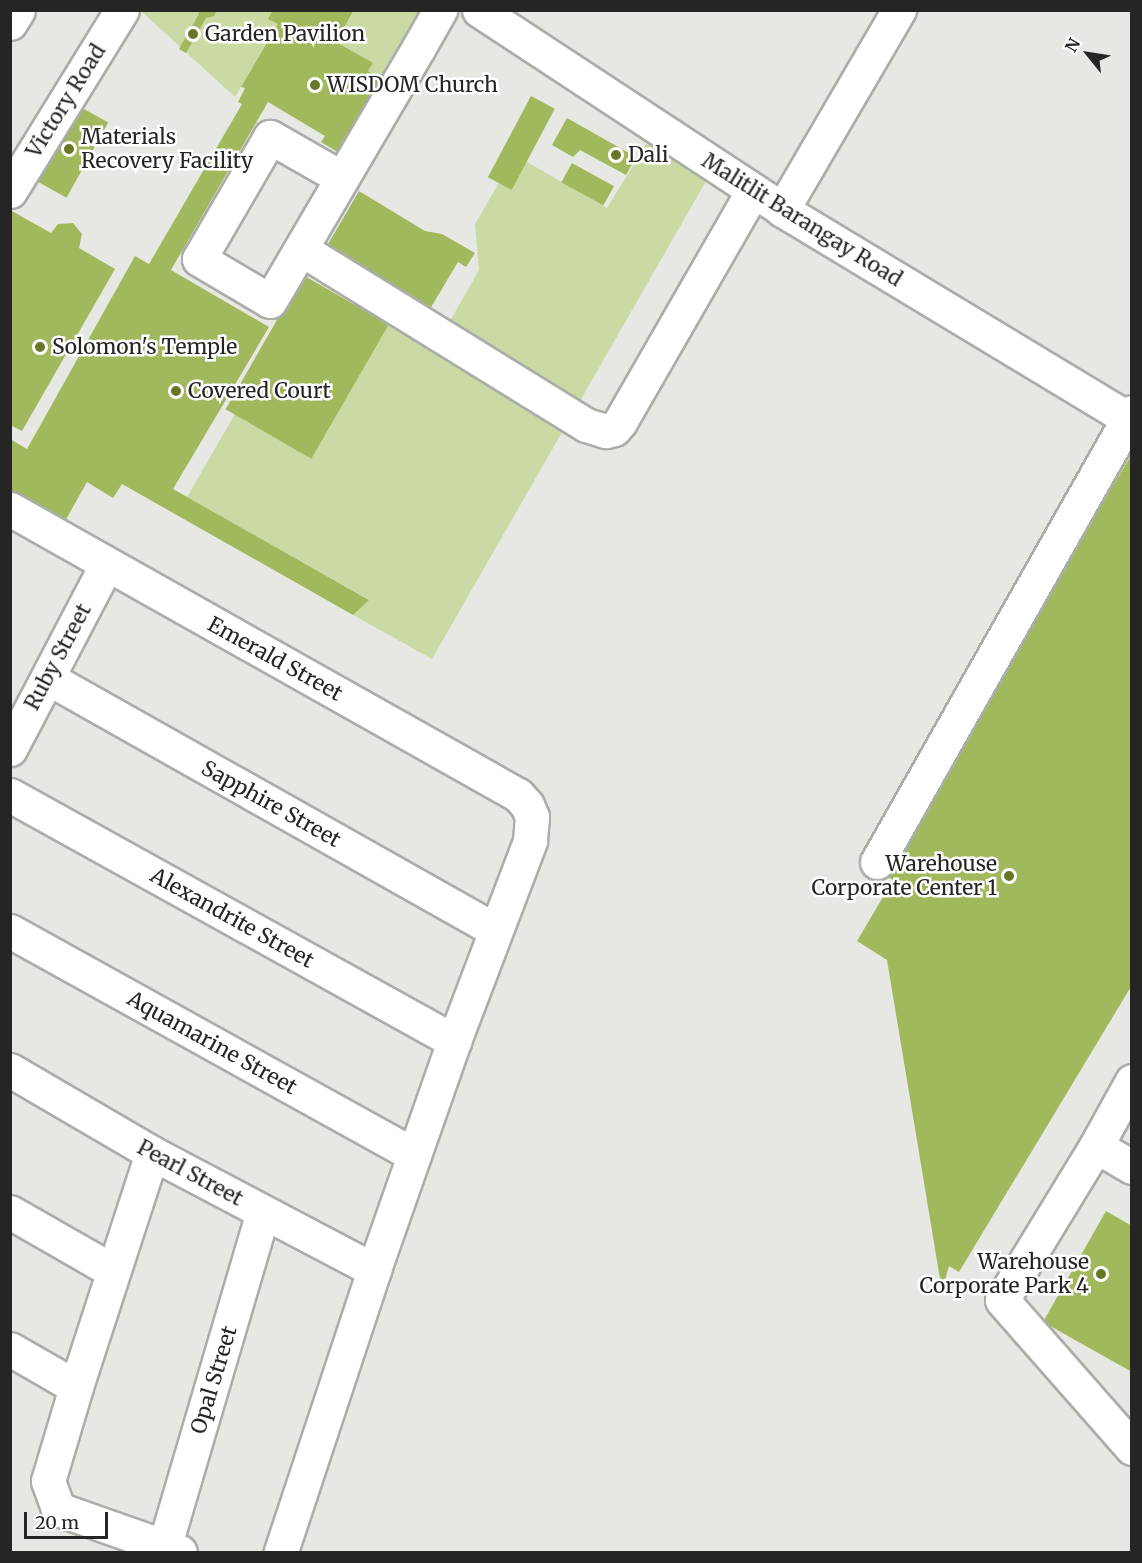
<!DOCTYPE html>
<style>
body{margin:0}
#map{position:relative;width:1142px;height:1563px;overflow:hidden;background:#e7e8e4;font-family:Merriweather,serif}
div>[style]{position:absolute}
.green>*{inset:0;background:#cbdaa4}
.building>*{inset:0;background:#a2b85d;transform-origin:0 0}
.roads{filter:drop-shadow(2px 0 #abada9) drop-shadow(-2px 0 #abada9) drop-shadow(0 2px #abada9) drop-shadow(0 -2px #abada9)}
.minor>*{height:33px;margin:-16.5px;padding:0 16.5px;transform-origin:16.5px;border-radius:16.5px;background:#fff}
.dots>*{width:16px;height:16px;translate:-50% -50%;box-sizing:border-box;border:3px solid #fff;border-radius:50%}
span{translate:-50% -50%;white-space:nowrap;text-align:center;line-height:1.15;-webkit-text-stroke:5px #fff;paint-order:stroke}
.poi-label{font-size:21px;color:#252624}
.left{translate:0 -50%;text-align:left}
.right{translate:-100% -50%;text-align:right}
.street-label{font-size:21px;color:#252624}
.frame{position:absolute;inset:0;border:12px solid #252624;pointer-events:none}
.north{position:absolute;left:1058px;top:24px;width:60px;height:60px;-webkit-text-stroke:4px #fff;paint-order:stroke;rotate:300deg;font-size:16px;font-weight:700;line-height:24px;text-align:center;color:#252624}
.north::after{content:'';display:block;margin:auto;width:21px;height:27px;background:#252624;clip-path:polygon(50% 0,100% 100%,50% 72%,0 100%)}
.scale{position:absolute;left:24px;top:1512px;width:84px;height:27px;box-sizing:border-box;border:3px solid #252624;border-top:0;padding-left:8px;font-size:18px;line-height:21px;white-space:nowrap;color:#252624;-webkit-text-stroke:4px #fff;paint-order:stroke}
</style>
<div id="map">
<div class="green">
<div style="clip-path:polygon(141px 11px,286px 11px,235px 97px)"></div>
<div style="clip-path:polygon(354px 11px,425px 11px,389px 83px,368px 71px,372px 63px,336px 42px)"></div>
<div style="clip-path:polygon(656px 128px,713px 169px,432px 659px,353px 615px,368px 599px,187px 497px,235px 414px,310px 458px,388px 325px,433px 351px,479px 270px,475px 224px,515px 155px,607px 208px)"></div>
</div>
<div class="building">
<div style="clip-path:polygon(198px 10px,217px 10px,214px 16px,206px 18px,186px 53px,179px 49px,199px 14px)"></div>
<div style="clip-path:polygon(273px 10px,354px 10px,336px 42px,373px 63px,368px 71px,389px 83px,346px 157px,321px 142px,325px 136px,268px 102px,171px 270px,269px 327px,173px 489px,369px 600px,353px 615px,122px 484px,113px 498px,87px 482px,64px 523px,10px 492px,10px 439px,27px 449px,135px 256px,149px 264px,242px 104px,238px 102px,245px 88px,241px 87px,278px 24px,268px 19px)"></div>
<div style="left:531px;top:96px;width:27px;height:92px;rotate:28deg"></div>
<div style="left:75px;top:104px;width:38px;height:86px;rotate:29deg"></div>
<div style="clip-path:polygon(567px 118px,636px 157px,626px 175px,580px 150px,573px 157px,552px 145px)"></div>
<div style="left:572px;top:163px;width:48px;height:22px;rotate:29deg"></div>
<div style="clip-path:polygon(359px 191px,425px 231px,442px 234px,475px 253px,466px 267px,458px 262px,427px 314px,409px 303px,413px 296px,327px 246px)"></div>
<div style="clip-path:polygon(10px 210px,51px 233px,58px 224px,73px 223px,82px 234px,79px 248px,115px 269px,22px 431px,10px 425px)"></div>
<div style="left:303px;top:275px;width:99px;height:155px;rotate:30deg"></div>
<div style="clip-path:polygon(1132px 454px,1132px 985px,959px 1272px,949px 1266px,942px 1291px,887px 960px,857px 941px,893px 880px,880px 872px)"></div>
<div style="clip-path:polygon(1106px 1211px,1132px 1226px,1132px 1372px,1043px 1322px)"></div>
</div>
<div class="roads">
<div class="minor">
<div style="left:479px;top:10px;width:371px;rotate:33.3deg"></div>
<div style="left:789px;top:214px;width:401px;rotate:31.1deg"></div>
<div style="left:10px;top:23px;width:15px;rotate:-58deg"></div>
<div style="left:342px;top:178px;width:83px;rotate:-150.3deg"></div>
<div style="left:270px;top:137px;width:141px;rotate:120.2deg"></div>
<div style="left:199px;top:259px;width:82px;rotate:30.6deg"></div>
<div style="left:270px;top:301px;width:294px;rotate:-59.6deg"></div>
<div style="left:419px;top:47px;width:43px;rotate:-60.4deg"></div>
<div style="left:10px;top:191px;width:213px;rotate:-58.3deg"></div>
<div style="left:782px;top:210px;width:232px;rotate:-59.7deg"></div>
<div style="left:301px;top:249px;width:335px;rotate:31.7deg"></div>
<div style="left:586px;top:425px;width:21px;rotate:17deg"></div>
<div style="left:606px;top:431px;width:8px;rotate:-14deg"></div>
<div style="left:614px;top:429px;width:9px;rotate:-49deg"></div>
<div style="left:620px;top:422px;width:267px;rotate:-60.1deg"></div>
<div style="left:10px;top:509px;width:583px;rotate:29.38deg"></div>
<div style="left:518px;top:795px;width:13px;rotate:48deg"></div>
<div style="left:527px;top:805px;width:13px;rotate:67deg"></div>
<div style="left:532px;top:817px;width:24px;rotate:95deg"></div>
<div style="left:530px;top:841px;width:214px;rotate:110.8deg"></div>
<div style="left:454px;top:1041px;width:243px;rotate:109.3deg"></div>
<div style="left:374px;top:1270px;width:297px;rotate:108.3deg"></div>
<div style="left:48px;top:678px;width:513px;rotate:29.41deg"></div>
<div style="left:10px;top:749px;width:208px;rotate:-62.4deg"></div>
<div style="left:10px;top:795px;width:508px;rotate:28.99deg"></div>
<div style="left:877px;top:862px;width:517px;rotate:-60.46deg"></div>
<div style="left:10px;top:931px;width:462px;rotate:29deg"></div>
<div style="left:10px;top:1070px;width:164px;rotate:30.3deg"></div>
<div style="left:152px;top:1153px;width:251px;rotate:27.8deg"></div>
<div style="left:1132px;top:1081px;width:74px;rotate:119deg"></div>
<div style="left:1096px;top:1146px;width:180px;rotate:121.4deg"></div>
<div style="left:1002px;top:1300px;width:197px;rotate:48.7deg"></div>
<div style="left:1096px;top:1146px;width:42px;rotate:30.3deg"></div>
<div style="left:152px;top:1153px;width:246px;rotate:108deg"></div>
<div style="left:76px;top:1387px;width:98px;rotate:106.6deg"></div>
<div style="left:48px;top:1481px;width:30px;rotate:70deg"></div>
<div style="left:58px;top:1509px;width:129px;rotate:19.4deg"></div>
<div style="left:10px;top:1212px;width:119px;rotate:29.8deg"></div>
<div style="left:10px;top:1349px;width:76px;rotate:29.9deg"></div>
<div style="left:164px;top:1548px;width:350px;rotate:-73.6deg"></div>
</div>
</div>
<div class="dots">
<div style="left:193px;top:34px;background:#667826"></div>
<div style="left:315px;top:85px;background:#667826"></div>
<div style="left:69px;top:149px;background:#667826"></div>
<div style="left:616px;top:155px;background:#667826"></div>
<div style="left:40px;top:347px;background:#667826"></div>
<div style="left:176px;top:391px;background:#667826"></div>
<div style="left:1009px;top:876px;background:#667826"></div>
<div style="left:1101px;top:1274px;background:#667826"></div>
</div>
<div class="poi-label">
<span class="left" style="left:205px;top:34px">Garden Pavilion</span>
<span class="left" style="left:327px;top:85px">WISDOM Church</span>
<span class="left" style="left:81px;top:149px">Materials<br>Recovery Facility</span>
<span class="left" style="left:628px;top:155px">Dali</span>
<span class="left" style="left:52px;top:347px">Solomon's Temple</span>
<span class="left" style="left:188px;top:391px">Covered Court</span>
<span class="right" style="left:997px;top:876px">Warehouse<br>Corporate Center 1</span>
<span class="right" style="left:1089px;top:1274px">Warehouse<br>Corporate Park 4</span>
</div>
<div class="street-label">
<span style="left:66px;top:101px;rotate:-58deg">Victory Road</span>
<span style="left:802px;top:220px;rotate:32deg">Malitlit Barangay Road</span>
<span style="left:58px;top:657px;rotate:-62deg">Ruby Street</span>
<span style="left:275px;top:659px;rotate:29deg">Emerald Street</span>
<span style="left:271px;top:804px;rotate:29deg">Sapphire Street</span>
<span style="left:232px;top:918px;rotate:29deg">Alexandrite Street</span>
<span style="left:212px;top:1043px;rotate:29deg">Aquamarine Street</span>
<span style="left:190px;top:1173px;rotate:28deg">Pearl Street</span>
<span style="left:214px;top:1380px;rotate:-73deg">Opal Street</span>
</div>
<div class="frame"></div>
<div class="north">N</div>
<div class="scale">20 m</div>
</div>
